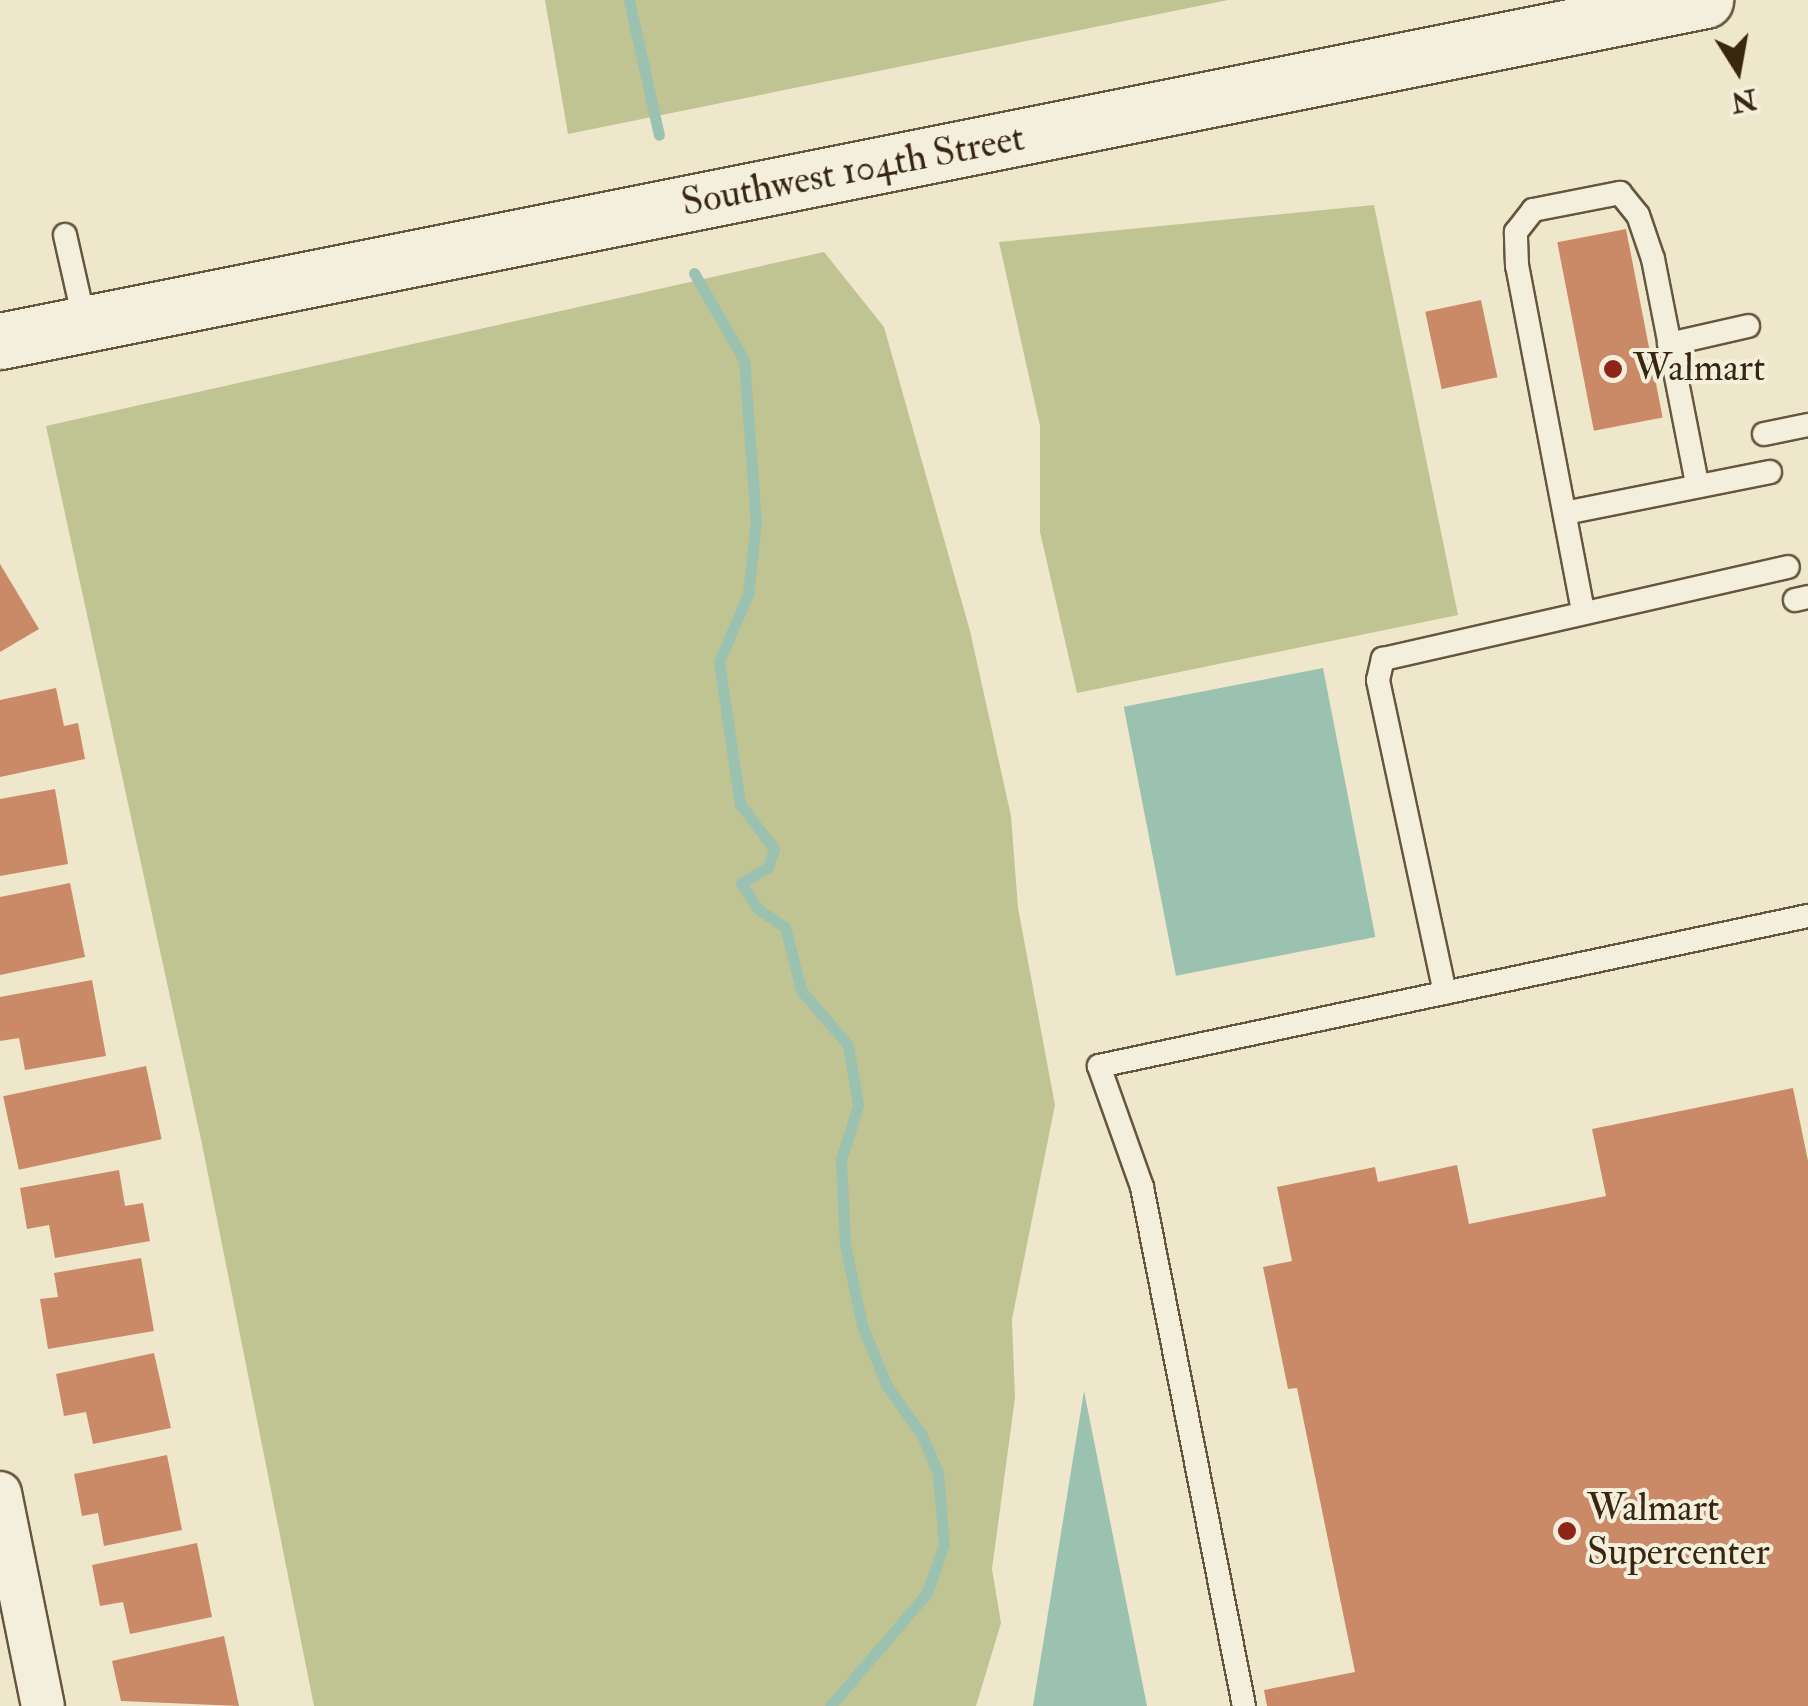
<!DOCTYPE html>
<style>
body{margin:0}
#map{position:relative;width:1808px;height:1706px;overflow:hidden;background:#eee7cb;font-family:"IM FELL Double Pica",serif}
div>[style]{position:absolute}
.green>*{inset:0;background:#c0c392}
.water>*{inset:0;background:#9bc1b1;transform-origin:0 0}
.stream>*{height:11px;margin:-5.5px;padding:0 5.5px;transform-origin:5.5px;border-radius:5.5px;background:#9bc1b1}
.building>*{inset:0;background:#ca8a68;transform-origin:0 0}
.roads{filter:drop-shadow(2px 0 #66563e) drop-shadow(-2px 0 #66563e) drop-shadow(0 2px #66563e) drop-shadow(0 -2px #66563e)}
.service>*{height:22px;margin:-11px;padding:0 11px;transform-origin:11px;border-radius:11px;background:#f4efdd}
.minor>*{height:42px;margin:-21px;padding:0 21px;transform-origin:21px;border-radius:21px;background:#f4efdd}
.secondary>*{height:55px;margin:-27.5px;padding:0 27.5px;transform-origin:27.5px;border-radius:27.5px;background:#f4efdd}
.dots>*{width:28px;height:28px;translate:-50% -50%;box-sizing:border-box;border:5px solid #f4efdd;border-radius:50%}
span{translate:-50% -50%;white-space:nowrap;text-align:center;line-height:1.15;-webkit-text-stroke:8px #f4efdd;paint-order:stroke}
.street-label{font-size:38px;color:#38260f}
.poi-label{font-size:38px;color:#38260f}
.left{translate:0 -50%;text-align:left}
.north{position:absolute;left:1688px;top:20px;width:100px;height:100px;-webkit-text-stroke:8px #f4efdd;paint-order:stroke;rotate:169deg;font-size:28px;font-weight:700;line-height:40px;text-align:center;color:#38260f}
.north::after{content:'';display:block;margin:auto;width:35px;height:45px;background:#38260f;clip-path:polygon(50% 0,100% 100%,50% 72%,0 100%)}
</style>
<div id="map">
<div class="green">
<div style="clip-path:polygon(545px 0,1228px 0,568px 134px)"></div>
<div style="clip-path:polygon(1374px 205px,1458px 615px,1077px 693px,1040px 532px,1040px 426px,999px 242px)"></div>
<div style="clip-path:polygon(824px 252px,884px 327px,970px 631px,1011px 816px,1018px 908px,1055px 1105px,1012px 1319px,1015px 1398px,992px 1569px,1001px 1623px,976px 1706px,314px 1706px,202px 1144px,46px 426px)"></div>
</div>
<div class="water">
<div style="left:1323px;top:668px;width:274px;height:203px;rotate:79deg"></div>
<div style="clip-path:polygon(1084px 1391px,1147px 1706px,1033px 1706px)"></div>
</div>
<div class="stream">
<div style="left:629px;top:0;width:138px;rotate:77.5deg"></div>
<div style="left:694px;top:273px;width:100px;rotate:60.1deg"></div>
<div style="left:744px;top:360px;width:162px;rotate:85.8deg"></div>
<div style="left:756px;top:522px;width:72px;rotate:96.3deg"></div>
<div style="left:748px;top:594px;width:74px;rotate:113.1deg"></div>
<div style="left:719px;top:662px;width:144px;rotate:81.6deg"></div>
<div style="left:740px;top:804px;width:56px;rotate:52.9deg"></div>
<div style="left:774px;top:849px;width:19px;rotate:108deg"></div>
<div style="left:768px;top:867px;width:31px;rotate:149deg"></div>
<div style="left:741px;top:883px;width:31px;rotate:57deg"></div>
<div style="left:758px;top:909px;width:32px;rotate:34deg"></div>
<div style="left:785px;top:927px;width:65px;rotate:75.7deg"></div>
<div style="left:801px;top:990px;width:72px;rotate:49.5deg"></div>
<div style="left:848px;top:1045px;width:61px;rotate:80.5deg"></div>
<div style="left:858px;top:1105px;width:58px;rotate:107.2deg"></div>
<div style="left:841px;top:1160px;width:85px;rotate:87.3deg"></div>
<div style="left:845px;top:1245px;width:82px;rotate:78deg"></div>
<div style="left:862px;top:1325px;width:66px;rotate:67.7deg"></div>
<div style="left:887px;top:1386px;width:60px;rotate:54.5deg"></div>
<div style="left:922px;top:1435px;width:41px;rotate:67.2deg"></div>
<div style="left:938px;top:1473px;width:71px;rotate:85.2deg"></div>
<div style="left:944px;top:1544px;width:52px;rotate:109.1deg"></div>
<div style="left:927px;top:1593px;width:149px;rotate:130.6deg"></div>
</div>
<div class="building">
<div style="left:1626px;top:229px;width:192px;height:70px;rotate:79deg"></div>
<div style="left:1481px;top:300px;width:79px;height:57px;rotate:78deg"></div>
<div style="clip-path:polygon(0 564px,39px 629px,0 652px)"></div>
<div style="clip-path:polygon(56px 688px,64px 726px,78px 723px,85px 759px,0 777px,0 700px)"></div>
<div style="clip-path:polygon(55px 789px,68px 864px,0 876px,0 799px)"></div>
<div style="clip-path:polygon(70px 883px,85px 957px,0 975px,0 897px)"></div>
<div style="clip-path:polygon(92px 980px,106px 1056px,25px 1070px,19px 1038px,0 1041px,0 997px)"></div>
<div style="left:146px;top:1066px;width:75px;height:146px;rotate:78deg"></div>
<div style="clip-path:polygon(1793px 1088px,1808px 1161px,1808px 1706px,1267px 1706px,1264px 1690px,1355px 1672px,1297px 1388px,1288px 1389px,1263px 1267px,1292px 1261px,1277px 1187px,1375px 1167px,1378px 1182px,1457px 1165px,1469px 1224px,1606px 1196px,1592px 1129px)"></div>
<div style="clip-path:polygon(119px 1170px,125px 1206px,143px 1203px,150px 1241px,55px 1258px,49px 1225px,27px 1229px,20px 1188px)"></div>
<div style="clip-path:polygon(141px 1258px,154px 1331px,48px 1349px,40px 1299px,58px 1297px,54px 1273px)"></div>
<div style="clip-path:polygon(154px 1353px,171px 1428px,93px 1444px,86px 1412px,64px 1416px,56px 1374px)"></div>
<div style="clip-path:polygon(167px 1455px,182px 1530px,104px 1546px,98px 1513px,82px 1516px,74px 1474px)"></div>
<div style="clip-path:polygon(197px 1543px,212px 1617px,130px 1634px,123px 1602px,100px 1606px,92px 1565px)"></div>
<div style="clip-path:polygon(224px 1636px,239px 1706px,121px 1701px,112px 1661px)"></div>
</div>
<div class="roads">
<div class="service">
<div style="left:65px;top:235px;width:91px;rotate:77.3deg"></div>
<div style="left:1669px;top:344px;width:81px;rotate:-12.8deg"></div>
<div style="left:1764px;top:434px;width:45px;rotate:-11.6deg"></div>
<div style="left:1565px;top:513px;width:209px;rotate:-11.3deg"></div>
<div style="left:1795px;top:600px;width:13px;rotate:-13deg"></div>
<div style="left:1583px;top:611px;width:351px;rotate:-100.8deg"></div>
<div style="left:1517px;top:266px;width:34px;rotate:-92deg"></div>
<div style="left:1516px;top:232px;width:28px;rotate:-52deg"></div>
<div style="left:1533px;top:210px;width:89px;rotate:-11.1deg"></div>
<div style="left:1620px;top:193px;width:28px;rotate:51deg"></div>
<div style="left:1638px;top:215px;width:46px;rotate:71.2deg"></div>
<div style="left:1653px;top:259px;width:229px;rotate:78.9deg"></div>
<div style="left:1445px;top:993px;width:320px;rotate:-102.1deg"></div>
<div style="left:1378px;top:680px;width:22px;rotate:-77deg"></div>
<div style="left:1383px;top:659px;width:415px;rotate:-12.8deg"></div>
<div style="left:1244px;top:1706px;width:529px;rotate:-101.12deg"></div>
<div style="left:1142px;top:1187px;width:128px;rotate:-109.6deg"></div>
<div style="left:1099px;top:1066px;width:725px;rotate:-11.95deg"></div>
</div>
<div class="minor">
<div style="left:0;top:1493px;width:217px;rotate:78.6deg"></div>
</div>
<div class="secondary">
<div style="left:0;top:341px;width:1739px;rotate:-11.31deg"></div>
</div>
</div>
<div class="dots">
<div style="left:1613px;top:369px;background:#8f2418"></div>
<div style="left:1567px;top:1531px;background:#8f2418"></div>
</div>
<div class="street-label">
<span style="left:853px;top:171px;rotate:-11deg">Southwest 104th Street</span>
</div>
<div class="poi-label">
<span class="left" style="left:1633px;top:369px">Walmart</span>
<span class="left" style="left:1587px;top:1531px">Walmart<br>Supercenter</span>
</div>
<div class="north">N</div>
</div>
